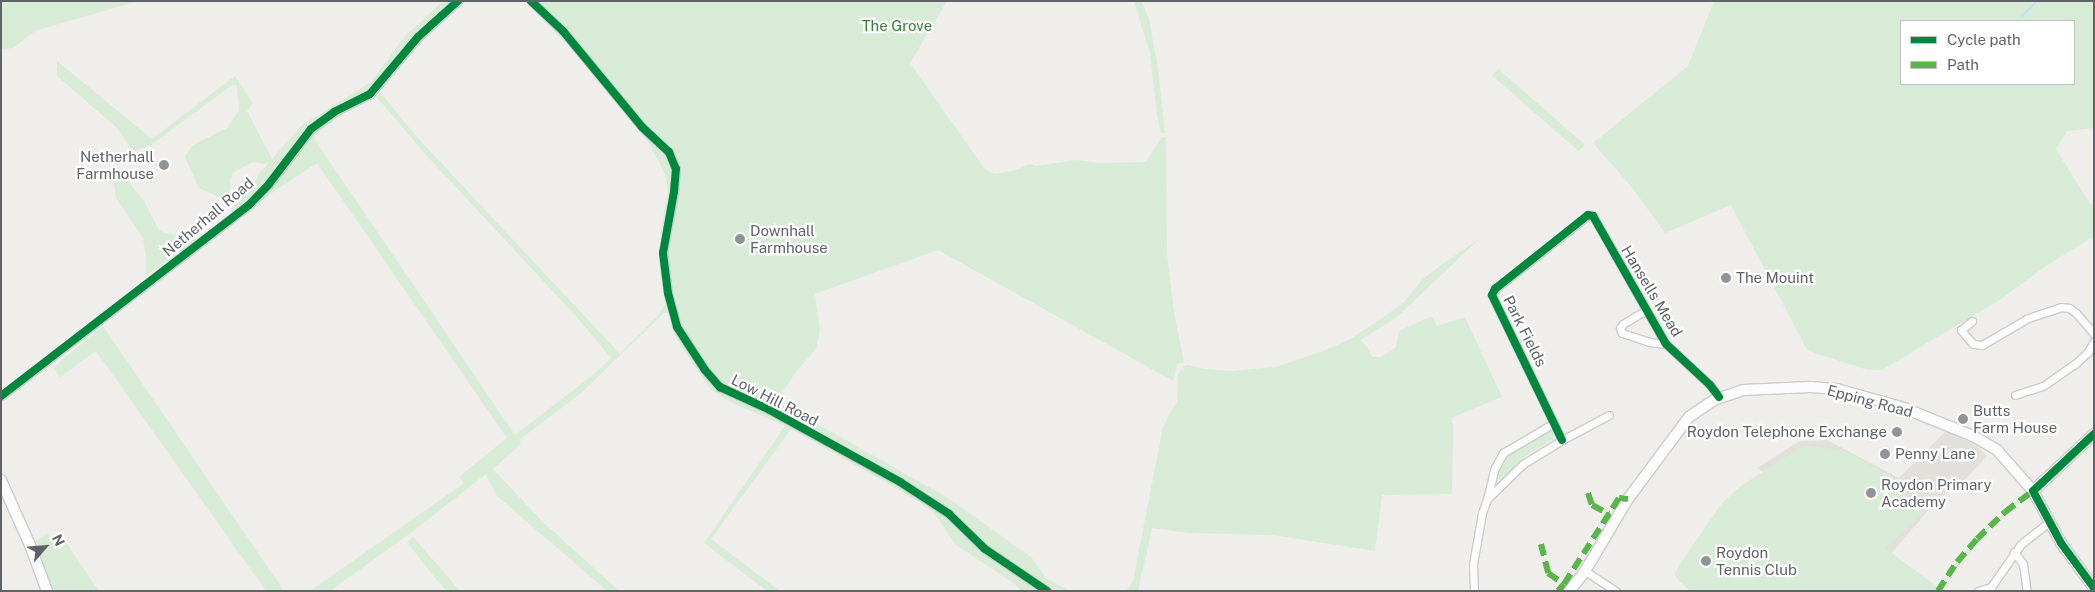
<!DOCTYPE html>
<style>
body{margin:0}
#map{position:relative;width:2095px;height:592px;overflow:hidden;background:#efeeea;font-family:"Public Sans",sans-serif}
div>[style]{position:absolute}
.education>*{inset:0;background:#e2e0da}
.green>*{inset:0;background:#d8ebd6;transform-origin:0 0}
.stream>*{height:2px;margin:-1px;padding:0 1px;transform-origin:1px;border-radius:1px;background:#bfe0f9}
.roads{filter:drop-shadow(1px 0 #cbcccc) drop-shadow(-1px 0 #cbcccc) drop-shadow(0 1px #cbcccc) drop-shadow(0 -1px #cbcccc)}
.street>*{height:7px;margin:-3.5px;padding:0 3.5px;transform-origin:3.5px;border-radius:3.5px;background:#fdfcfc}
.secondary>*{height:10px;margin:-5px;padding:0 5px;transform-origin:5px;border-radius:5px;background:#fdfcfc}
.quiet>*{height:6px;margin-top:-3px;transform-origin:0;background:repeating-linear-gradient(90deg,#58b549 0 12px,transparent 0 18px)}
.cycleway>*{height:8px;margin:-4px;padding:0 4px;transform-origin:4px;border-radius:4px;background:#00873e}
.dots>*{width:14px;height:14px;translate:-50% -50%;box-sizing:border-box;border:2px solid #fff;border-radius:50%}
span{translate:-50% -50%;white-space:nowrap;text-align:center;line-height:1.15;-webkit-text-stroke:4.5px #fff;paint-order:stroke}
.park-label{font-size:15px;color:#348238}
.poi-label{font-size:15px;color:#5f6368}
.right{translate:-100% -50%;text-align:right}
.left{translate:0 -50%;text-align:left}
.street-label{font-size:15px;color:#5f6368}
.frame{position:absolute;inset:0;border:2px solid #5f6368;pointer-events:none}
.legend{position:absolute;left:1900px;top:20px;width:175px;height:65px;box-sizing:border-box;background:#fff;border:1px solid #bfc1c3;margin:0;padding:6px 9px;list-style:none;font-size:15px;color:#5f6368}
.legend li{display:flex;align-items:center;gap:10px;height:25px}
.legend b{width:25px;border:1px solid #bfc1c3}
.north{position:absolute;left:20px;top:522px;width:50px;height:50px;-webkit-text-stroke:4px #fff;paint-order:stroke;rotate:63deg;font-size:14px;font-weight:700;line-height:20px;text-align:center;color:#5f6368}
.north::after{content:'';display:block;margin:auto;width:18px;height:22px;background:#5f6368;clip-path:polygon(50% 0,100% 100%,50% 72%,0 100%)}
</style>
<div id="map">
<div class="education">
<div style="clip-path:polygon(1946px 431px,1977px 446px,1987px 456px,1961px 484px,1939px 498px,1889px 556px,1757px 468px,1800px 441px,1827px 440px,1899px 478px)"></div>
</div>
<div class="green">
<div style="clip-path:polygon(1px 1px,138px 1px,35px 31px,13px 48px,1px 49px)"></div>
<div style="clip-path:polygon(evenodd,443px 1px,465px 1px,425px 36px,379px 91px,415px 135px,620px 354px,657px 317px,665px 305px,659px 261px,661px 229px,668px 191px,665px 174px,649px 143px,584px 62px,525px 1px,947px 1px,910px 63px,984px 168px,994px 174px,1016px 170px,1030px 164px,1036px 166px,1076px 160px,1101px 163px,1146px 162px,1161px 138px,1166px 137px,1167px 252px,1174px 313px,1184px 362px,1177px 364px,1173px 381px,938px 250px,815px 294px,820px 331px,816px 349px,795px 373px,777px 401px,948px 498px,1031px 557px,1047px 579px,1070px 591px,1052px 591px,1040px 586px,1036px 591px,1021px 591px,1015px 584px,956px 545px,934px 513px,918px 501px,791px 429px,711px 539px,780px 591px,767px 591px,704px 543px,785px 426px,730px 402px,711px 390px,679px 343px,672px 328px,668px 313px,664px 313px,580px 394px,519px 440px,521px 444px,493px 469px,543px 522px,619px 591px,607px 591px,497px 496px,486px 474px,412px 532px,330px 591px,310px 591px,463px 484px,460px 476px,507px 438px,317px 163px,276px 190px,145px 293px,140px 285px,172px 260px,162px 264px,146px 276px,146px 257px,143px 238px,116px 198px,113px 176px,118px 173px,128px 181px,144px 201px,159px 230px,164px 233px,192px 235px,196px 242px,233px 213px,230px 210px,251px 191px,258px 175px,270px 161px,264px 164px,253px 162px,234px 172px,230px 180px,230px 200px,221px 198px,199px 188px,185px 157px,193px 145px,227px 128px,239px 111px,237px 86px,232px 85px,151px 145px,133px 151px,116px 127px,57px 76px,57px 61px,152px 139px,235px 76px,253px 103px,247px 111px,272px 159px,302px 125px,371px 82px,405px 36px,443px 1px,375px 95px,427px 156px,574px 314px,611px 358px,593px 375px,515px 435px,315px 140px,316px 135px,339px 115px,365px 103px,375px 95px)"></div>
<div style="clip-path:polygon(1134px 1px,1142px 1px,1149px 20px,1158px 68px,1165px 132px,1163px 133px,1161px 133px,1157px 115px,1150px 53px)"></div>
<div style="clip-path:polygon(evenodd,1714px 1px,2094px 1px,2094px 128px,2067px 131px,2056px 149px,2090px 204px,2094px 205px,2094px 236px,2046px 266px,2001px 299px,1882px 370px,1868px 370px,1814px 353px,1806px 348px,1731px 205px,1665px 233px,1631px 186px,1593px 143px,1688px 66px,1714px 1px,1901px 21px,2074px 21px,2074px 84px,1901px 84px,1901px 21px)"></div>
<div style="left:1498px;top:69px;width:115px;height:9px;rotate:41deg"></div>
<div style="clip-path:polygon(1479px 239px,1397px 317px,1360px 340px,1367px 347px,1372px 357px,1381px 357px,1396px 347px,1399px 331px,1427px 318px,1432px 317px,1437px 326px,1465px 317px,1502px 397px,1451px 418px,1453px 424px,1452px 494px,1382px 495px,1375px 551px,1273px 535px,1189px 533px,1152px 528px,1138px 591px,1126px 591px,1133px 581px,1163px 427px,1177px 401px,1178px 375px,1181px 368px,1185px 373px,1183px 367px,1188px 365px,1204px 369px,1232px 371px,1276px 367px,1326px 350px,1350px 339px,1381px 319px,1404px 302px,1422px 280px,1441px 265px)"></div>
<div style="clip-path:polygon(103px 326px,284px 591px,266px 591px,96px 351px,59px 378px,54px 367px)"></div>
<div style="clip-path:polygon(1549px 428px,1554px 431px,1553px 439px,1525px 456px,1502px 480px,1495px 477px,1499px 460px)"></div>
<div style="clip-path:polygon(1804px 445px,1845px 451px,1893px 478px,1924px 512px,1885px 548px,1939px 588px,1957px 561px,1977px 537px,2029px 490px,2033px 495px,2014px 506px,1979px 539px,1940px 591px,1690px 591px,1677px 579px,1675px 573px,1678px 567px,1722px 503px,1741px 486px)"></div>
<div style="clip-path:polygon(48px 533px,59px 549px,67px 544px,99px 591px,51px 591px,36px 541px)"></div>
<div style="clip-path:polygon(413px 537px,435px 562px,460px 591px,447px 591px,435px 578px,407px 542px)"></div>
</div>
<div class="stream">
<div style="left:2022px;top:16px;width:21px;rotate:-45deg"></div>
</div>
<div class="roads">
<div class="street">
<div style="left:531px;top:1px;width:44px;rotate:43.2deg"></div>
<div style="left:563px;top:31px;width:124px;rotate:50.5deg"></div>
<div style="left:642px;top:127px;width:37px;rotate:43deg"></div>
<div style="left:669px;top:152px;width:18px;rotate:68deg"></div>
<div style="left:676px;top:169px;width:23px;rotate:95deg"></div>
<div style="left:674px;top:192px;width:62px;rotate:100.2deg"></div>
<div style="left:663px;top:253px;width:40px;rotate:82.9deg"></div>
<div style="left:668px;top:293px;width:35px;rotate:75deg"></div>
<div style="left:677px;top:327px;width:51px;rotate:56.9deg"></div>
<div style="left:705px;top:370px;width:23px;rotate:49deg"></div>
<div style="left:720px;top:387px;width:53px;rotate:24.6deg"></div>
<div style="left:768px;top:409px;width:151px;rotate:28.9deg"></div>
<div style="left:900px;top:482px;width:59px;rotate:33.1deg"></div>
<div style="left:949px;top:514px;width:50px;rotate:44.2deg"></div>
<div style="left:985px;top:549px;width:75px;rotate:34.1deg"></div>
<div style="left:1646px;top:310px;width:27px;rotate:149deg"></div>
<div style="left:1623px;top:324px;width:5px;rotate:127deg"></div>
<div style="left:1620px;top:328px;width:5px;rotate:68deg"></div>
<div style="left:1622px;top:333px;width:28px;rotate:18deg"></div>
<div style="left:1649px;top:342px;width:17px;rotate:7deg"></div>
<div style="left:1972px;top:321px;width:14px;rotate:141deg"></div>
<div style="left:1961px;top:330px;width:18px;rotate:49deg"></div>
<div style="left:1973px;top:344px;width:9px;rotate:6deg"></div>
<div style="left:1982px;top:345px;width:53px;rotate:-30.4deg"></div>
<div style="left:2028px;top:318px;width:35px;rotate:-18deg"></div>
<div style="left:2061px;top:307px;width:8px;rotate:7deg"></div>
<div style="left:2069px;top:308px;width:9px;rotate:36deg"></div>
<div style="left:2076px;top:313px;width:28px;rotate:49deg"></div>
<div style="left:2015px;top:395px;width:29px;rotate:-18deg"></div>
<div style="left:2043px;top:386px;width:39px;rotate:-35deg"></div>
<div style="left:2075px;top:364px;width:18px;rotate:-43deg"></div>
<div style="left:2088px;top:352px;width:13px;rotate:-61deg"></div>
<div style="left:1px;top:396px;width:313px;rotate:-37.6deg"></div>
<div style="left:249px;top:205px;width:29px;rotate:-46deg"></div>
<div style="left:269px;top:184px;width:69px;rotate:-52.6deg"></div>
<div style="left:311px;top:129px;width:29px;rotate:-36deg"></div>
<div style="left:334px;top:112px;width:40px;rotate:-26.6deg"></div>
<div style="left:370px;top:94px;width:75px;rotate:-49.9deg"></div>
<div style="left:418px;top:37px;width:54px;rotate:-42deg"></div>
<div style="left:1562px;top:440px;width:161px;rotate:-115.8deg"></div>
<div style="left:1492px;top:295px;width:7px;rotate:-63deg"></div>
<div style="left:1495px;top:289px;width:119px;rotate:-38.5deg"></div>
<div style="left:1588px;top:215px;width:5px;rotate:11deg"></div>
<div style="left:1593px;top:216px;width:147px;rotate:60.3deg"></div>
<div style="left:1666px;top:344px;width:60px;rotate:43deg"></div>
<div style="left:1710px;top:385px;width:15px;rotate:53deg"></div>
<div style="left:1487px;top:499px;width:32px;rotate:-76deg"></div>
<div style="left:1495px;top:468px;width:17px;rotate:-62deg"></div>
<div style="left:1503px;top:453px;width:59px;rotate:-30.5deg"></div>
<div style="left:2014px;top:552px;width:15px;rotate:53deg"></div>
<div style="left:2023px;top:564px;width:27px;rotate:82deg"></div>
<div style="left:1585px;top:571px;width:37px;rotate:33deg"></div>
<div style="left:1474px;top:591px;width:27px;rotate:-92deg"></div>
<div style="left:1473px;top:564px;width:52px;rotate:-80deg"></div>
<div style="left:1482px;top:513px;width:15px;rotate:-70deg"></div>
<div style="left:1487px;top:499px;width:50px;rotate:-44.2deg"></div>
<div style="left:1523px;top:464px;width:46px;rotate:-31.6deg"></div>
<div style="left:1562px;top:440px;width:53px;rotate:-28deg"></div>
<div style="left:1978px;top:591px;width:14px;rotate:-17deg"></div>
<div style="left:1991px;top:587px;width:52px;rotate:-55.1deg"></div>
<div style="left:2021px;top:544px;width:36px;rotate:-38deg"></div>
</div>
<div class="secondary">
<div style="left:1px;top:480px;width:71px;rotate:66deg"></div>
<div style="left:30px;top:545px;width:49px;rotate:69.7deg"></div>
<div style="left:2033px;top:491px;width:83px;rotate:-43.1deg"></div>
<div style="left:1569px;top:591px;width:23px;rotate:-50deg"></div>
<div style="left:1584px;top:573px;width:86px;rotate:-59.3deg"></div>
<div style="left:1628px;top:499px;width:102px;rotate:-53.4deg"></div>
<div style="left:1689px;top:417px;width:30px;rotate:-34deg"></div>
<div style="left:1714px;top:400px;width:31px;rotate:-19deg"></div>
<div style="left:1743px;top:390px;width:67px;rotate:-2.6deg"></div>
<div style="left:1810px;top:387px;width:27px;rotate:4deg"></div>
<div style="left:1837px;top:389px;width:70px;rotate:15.8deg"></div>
<div style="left:1904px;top:408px;width:74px;rotate:22.1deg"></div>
<div style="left:1973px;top:436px;width:28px;rotate:30deg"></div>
<div style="left:1997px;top:450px;width:55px;rotate:48.7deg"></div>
<div style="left:2033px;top:491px;width:59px;rotate:61.7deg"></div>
<div style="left:2061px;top:543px;width:56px;rotate:53.7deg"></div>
</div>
</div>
<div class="quiet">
<div style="left:1588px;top:493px;width:13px;rotate:72deg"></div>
<div style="left:1592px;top:505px;width:19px;rotate:28deg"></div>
<div style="left:1541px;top:544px;width:30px;rotate:76deg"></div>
<div style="left:1548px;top:573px;width:19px;rotate:35deg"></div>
<div style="left:1564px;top:584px;width:9px;rotate:131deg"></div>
<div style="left:1564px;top:584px;width:102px;rotate:-57.4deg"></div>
<div style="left:1619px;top:498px;width:9px;rotate:6deg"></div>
<div style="left:1938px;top:591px;width:35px;rotate:-57deg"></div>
<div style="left:1957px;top:562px;width:30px;rotate:-49deg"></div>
<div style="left:1977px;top:539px;width:39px;rotate:-44deg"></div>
<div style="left:2005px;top:512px;width:35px;rotate:-37deg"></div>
</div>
<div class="cycleway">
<div style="left:531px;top:1px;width:44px;rotate:43.2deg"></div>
<div style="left:563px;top:31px;width:124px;rotate:50.5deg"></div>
<div style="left:642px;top:127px;width:37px;rotate:43deg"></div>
<div style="left:669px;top:152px;width:18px;rotate:68deg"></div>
<div style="left:676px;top:169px;width:23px;rotate:95deg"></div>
<div style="left:674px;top:192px;width:62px;rotate:100.2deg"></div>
<div style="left:663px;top:253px;width:40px;rotate:82.9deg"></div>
<div style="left:668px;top:293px;width:35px;rotate:75deg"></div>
<div style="left:677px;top:327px;width:51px;rotate:56.9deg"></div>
<div style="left:705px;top:370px;width:23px;rotate:49deg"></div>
<div style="left:720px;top:387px;width:53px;rotate:24.6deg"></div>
<div style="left:768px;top:409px;width:151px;rotate:28.9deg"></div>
<div style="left:900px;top:482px;width:59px;rotate:33.1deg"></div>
<div style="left:949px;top:514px;width:50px;rotate:44.2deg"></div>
<div style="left:985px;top:549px;width:75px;rotate:34.1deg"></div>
<div style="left:1px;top:396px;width:313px;rotate:-37.6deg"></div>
<div style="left:249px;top:205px;width:29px;rotate:-46deg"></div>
<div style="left:269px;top:184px;width:69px;rotate:-52.6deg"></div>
<div style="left:311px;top:129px;width:29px;rotate:-36deg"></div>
<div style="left:334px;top:112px;width:40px;rotate:-26.6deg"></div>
<div style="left:370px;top:94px;width:75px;rotate:-49.9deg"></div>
<div style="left:418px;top:37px;width:54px;rotate:-42deg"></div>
<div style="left:2094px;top:434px;width:83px;rotate:136.9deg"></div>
<div style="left:2033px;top:491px;width:59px;rotate:61.7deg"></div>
<div style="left:2061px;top:543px;width:56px;rotate:53.7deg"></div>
<div style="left:1562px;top:440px;width:161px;rotate:-115.8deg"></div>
<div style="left:1492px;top:295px;width:7px;rotate:-63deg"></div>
<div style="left:1495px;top:289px;width:119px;rotate:-38.5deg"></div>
<div style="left:1588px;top:215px;width:5px;rotate:11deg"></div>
<div style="left:1593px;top:216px;width:147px;rotate:60.3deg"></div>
<div style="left:1666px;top:344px;width:60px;rotate:43deg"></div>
<div style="left:1710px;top:385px;width:15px;rotate:53deg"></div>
</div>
<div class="dots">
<div style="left:164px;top:165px;background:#919496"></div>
<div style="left:740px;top:239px;background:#919496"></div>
<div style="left:1726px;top:278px;background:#919496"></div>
<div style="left:1963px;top:419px;background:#919496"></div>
<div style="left:1897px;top:432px;background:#919496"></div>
<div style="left:1885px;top:454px;background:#919496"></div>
<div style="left:1871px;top:493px;background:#919496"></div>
<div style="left:1706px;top:561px;background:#919496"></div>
</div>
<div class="park-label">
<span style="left:897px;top:26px">The Grove</span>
</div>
<div class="poi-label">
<span class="right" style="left:154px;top:165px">Netherhall<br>Farmhouse</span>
<span class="left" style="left:750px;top:239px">Downhall<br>Farmhouse</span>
<span class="left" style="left:1736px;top:278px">The Mouint</span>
<span class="left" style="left:1973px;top:419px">Butts<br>Farm House</span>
<span class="right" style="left:1887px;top:432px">Roydon Telephone Exchange</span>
<span class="left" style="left:1895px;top:454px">Penny Lane</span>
<span class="left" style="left:1881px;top:493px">Roydon Primary<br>Academy</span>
<span class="left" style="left:1716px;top:561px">Roydon<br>Tennis Club</span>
</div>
<div class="street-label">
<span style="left:208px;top:217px;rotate:-40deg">Netherhall Road</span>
<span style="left:1652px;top:291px;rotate:59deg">Hansells Mead</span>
<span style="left:1525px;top:331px;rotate:63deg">Park Fields</span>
<span style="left:775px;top:400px;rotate:27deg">Low Hill Road</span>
<span style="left:1870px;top:401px;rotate:15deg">Epping Road</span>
</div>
<div class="frame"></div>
<ul class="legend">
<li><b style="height:6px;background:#00873e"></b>Cycle path</li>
<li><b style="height:6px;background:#58b549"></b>Path</li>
</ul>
<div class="north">N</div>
</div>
